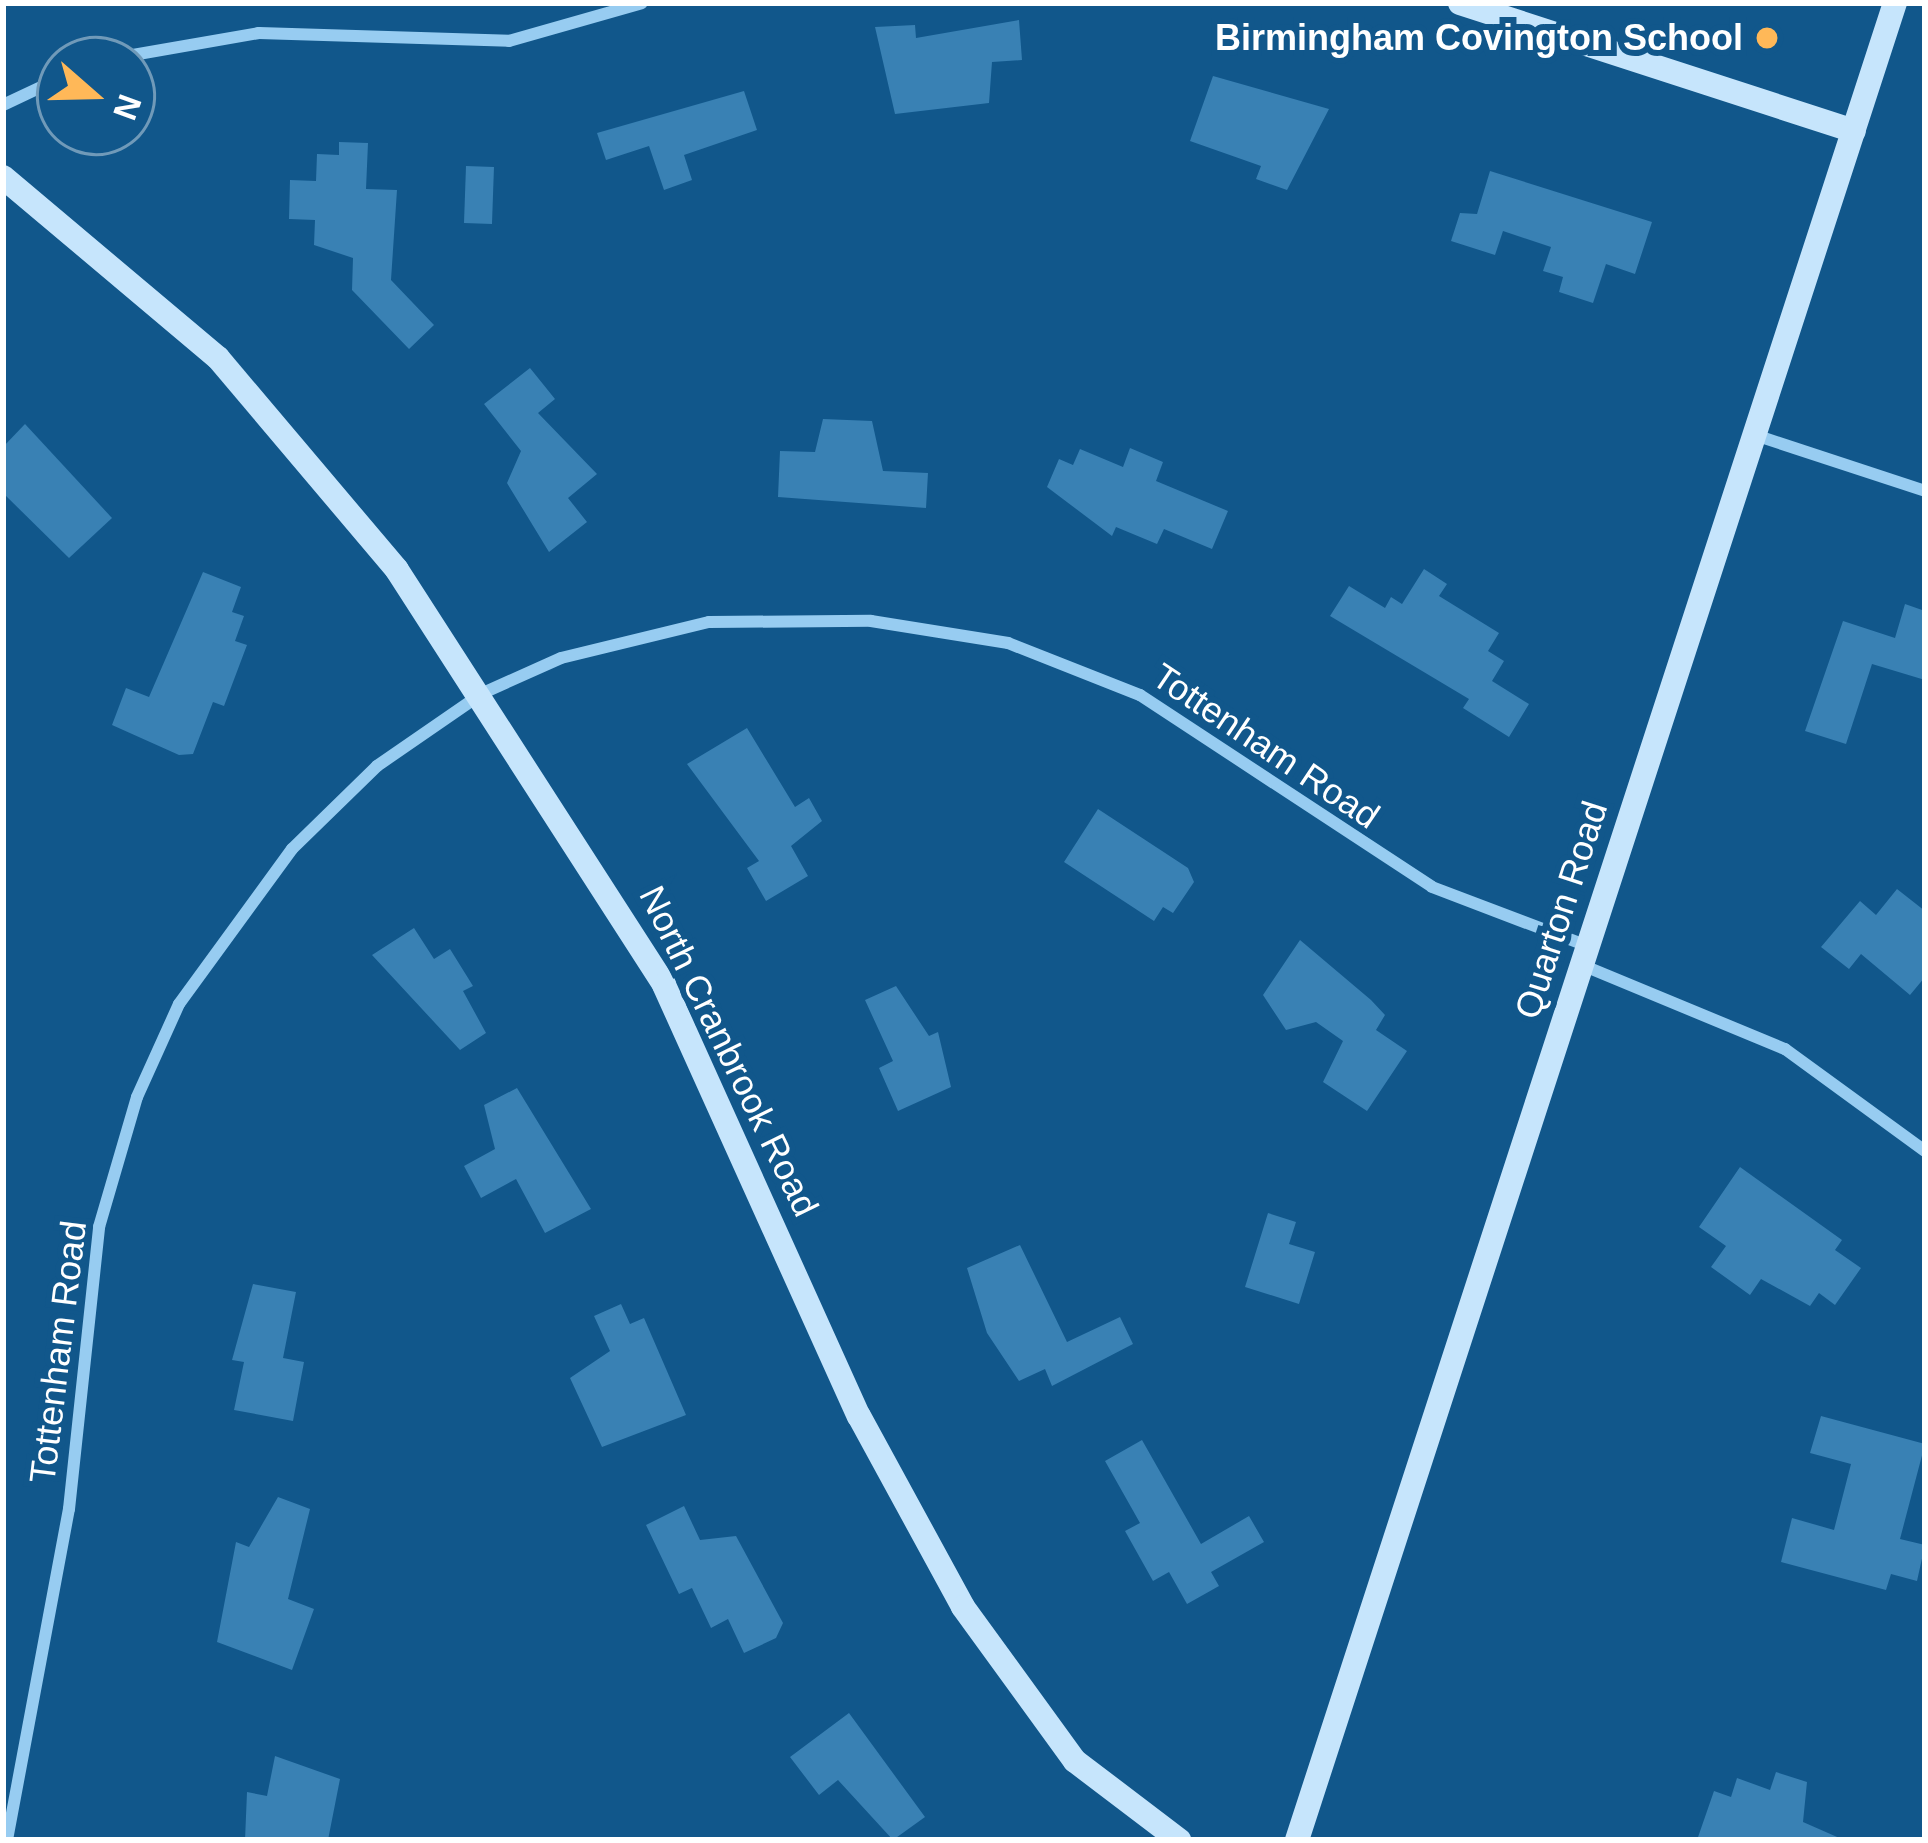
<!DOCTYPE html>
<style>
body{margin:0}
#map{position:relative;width:1928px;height:1843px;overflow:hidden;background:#11578b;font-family:Arial,sans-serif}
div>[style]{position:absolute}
.building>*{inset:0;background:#3981b4;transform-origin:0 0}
.street>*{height:12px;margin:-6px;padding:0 6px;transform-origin:6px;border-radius:6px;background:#97ccf1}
.secondary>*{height:24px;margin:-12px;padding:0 12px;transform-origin:12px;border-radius:12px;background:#c6e5fc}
.dots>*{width:33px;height:33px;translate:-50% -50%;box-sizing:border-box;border:6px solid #11578b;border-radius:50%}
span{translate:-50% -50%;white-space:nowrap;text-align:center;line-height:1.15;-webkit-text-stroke:12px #11578b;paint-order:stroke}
.poi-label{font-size:36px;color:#fff;font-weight:700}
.right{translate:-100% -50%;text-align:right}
.street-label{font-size:36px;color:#fff}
.frame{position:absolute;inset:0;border:6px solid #fff;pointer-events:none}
.north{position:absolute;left:36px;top:36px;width:120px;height:120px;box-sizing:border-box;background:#11578b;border:3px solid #709ab9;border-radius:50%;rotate:110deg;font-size:33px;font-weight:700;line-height:48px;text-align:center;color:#fff}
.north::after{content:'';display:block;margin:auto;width:42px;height:54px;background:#ffb858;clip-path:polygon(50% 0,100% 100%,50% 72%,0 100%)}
</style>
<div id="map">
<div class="building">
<div style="clip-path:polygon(1019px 20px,1022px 60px,992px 62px,989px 103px,895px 114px,875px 27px,915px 25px,916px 38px)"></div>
<div style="clip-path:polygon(1213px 76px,1329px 109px,1287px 190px,1256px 179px,1261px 166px,1190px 141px)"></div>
<div style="clip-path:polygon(744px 91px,757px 130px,684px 155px,692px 180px,664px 190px,649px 146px,606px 160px,597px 133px)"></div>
<div style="clip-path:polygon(339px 142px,368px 143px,366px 189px,397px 190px,391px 280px,434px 325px,409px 349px,352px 290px,353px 258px,314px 245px,315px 220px,289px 219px,290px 180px,316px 181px,317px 154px,339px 155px)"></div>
<div style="left:466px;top:166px;width:28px;height:57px;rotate:2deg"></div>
<div style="clip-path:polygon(1490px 171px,1652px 222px,1635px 274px,1606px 264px,1593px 303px,1559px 292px,1563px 277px,1543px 271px,1551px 247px,1503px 231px,1495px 255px,1451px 241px,1460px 213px,1477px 214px)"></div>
<div style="clip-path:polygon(530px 368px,555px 399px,538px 413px,597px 474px,568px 498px,587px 522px,549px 552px,507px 483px,521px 451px,484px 404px)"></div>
<div style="clip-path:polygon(823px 419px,872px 421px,883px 471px,928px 473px,926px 508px,778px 497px,780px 451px,815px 452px)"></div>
<div style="clip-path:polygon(25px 424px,112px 518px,69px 558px,3px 493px,3px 447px)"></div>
<div style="clip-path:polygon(1130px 448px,1163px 462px,1156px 481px,1228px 511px,1212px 549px,1164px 529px,1157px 544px,1116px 527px,1112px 536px,1047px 487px,1059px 459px,1073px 465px,1080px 449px,1123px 467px)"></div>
<div style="clip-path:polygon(1424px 569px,1447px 584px,1439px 596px,1499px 633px,1488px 651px,1504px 661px,1492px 681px,1529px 704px,1509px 737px,1463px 708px,1469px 699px,1330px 616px,1349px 586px,1385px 608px,1391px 597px,1402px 604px)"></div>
<div style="clip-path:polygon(203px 572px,241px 587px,232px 612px,244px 616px,235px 641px,247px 645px,224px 706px,213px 702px,193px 754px,179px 755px,112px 725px,126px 688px,149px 697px)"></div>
<div style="clip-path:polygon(1905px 604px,1925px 611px,1925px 680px,1872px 664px,1846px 744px,1805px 731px,1843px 621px,1895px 638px)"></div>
<div style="clip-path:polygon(747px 728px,795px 807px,809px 798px,822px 821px,791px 846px,808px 876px,766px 901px,747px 868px,759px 861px,687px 764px)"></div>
<div style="clip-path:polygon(1098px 809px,1188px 868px,1194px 882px,1173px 913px,1163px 907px,1154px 921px,1064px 862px)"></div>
<div style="clip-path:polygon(1897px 889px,1925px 911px,1925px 977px,1910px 995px,1861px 954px,1849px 969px,1821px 947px,1860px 901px,1876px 915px)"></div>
<div style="clip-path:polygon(414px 928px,434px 959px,450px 949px,473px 986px,463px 991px,486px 1033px,460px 1050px,372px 955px)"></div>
<div style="clip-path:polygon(1300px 940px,1371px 1000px,1385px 1015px,1376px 1030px,1407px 1051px,1367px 1111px,1323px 1082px,1343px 1041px,1316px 1022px,1286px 1030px,1263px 995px)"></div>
<div style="clip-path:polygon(896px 986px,929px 1036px,938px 1032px,951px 1087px,898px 1111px,879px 1068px,893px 1061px,865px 1000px)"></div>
<div style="clip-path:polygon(517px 1088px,591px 1209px,545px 1233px,516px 1179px,481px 1198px,464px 1166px,495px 1149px,484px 1105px)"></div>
<div style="clip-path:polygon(1740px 1167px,1842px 1240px,1835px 1250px,1861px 1268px,1835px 1305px,1819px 1293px,1810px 1306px,1761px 1279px,1750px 1295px,1711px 1267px,1726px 1246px,1699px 1227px)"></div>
<div style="clip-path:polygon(1268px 1213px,1296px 1222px,1289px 1244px,1315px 1252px,1299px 1304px,1245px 1287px)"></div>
<div style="clip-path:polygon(1020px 1245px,1067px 1342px,1120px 1317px,1133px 1344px,1052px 1386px,1045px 1369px,1019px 1381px,987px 1333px,967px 1268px)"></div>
<div style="clip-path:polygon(253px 1284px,296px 1292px,283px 1358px,304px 1362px,293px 1421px,234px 1410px,244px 1362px,232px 1360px)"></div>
<div style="clip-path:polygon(621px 1304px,630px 1324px,644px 1318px,686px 1415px,602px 1447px,570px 1378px,610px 1351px,594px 1316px)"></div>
<div style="clip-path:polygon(1821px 1416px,1925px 1444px,1900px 1539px,1925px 1545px,1917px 1581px,1891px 1574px,1886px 1590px,1781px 1562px,1792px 1518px,1834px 1530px,1851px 1464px,1810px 1453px)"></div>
<div style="clip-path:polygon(1142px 1440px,1201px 1544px,1249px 1516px,1264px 1542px,1211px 1572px,1219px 1586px,1187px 1604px,1169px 1572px,1153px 1581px,1125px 1531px,1140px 1523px,1105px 1461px)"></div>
<div style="clip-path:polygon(278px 1497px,310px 1509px,288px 1599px,314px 1609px,292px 1670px,217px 1642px,236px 1542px,249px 1547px)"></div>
<div style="clip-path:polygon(684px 1506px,700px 1540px,736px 1536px,783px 1623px,776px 1638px,744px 1653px,728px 1619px,711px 1628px,692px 1588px,679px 1594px,646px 1525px)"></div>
<div style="clip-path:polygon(849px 1713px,925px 1817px,893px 1840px,838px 1780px,819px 1795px,790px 1757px)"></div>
<div style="clip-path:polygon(275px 1756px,340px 1779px,328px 1840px,245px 1840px,247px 1792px,267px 1796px)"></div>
<div style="clip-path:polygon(1776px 1772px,1807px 1782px,1803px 1822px,1844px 1840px,1697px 1840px,1714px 1791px,1731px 1797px,1737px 1778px,1770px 1790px)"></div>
</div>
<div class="street">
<div style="left:104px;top:60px;width:157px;rotate:-9.9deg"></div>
<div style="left:259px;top:33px;width:250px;rotate:1.8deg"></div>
<div style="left:509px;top:41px;width:138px;rotate:-15.9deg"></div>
<div style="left:3px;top:105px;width:63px;rotate:-25.3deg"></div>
<div style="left:1755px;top:435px;width:179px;rotate:18.2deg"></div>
<div style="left:1582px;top:965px;width:220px;rotate:22.5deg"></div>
<div style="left:1785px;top:1049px;width:173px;rotate:36.1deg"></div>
<div style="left:7px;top:1840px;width:337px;rotate:-79.4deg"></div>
<div style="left:69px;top:1509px;width:284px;rotate:-83.9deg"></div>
<div style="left:99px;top:1227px;width:135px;rotate:-73.7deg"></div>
<div style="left:137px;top:1097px;width:102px;rotate:-65.7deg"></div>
<div style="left:179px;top:1004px;width:192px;rotate:-53.9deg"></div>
<div style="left:292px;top:849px;width:119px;rotate:-44.3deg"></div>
<div style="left:377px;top:766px;width:129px;rotate:-34.6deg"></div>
<div style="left:483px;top:693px;width:85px;rotate:-24.2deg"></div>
<div style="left:561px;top:658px;width:152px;rotate:-13.7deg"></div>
<div style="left:709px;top:622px;width:162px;rotate:-0.4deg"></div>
<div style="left:871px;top:621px;width:139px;rotate:9.1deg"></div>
<div style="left:1008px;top:643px;width:142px;rotate:21.5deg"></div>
<div style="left:1140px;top:695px;width:349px;rotate:33.3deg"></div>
<div style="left:1432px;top:887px;width:166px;rotate:20.8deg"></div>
</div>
<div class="secondary">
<div style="left:1460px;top:3px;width:414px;rotate:18deg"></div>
<div style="left:3px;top:177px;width:281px;rotate:40.1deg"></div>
<div style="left:218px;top:358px;width:277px;rotate:49.8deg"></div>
<div style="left:397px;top:570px;width:493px;rotate:57.2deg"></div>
<div style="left:664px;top:985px;width:473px;rotate:65.7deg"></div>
<div style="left:859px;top:1416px;width:217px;rotate:61.4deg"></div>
<div style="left:963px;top:1607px;width:190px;rotate:54deg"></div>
<div style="left:1075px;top:1761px;width:131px;rotate:37.2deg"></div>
<div style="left:1297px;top:1840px;width:1932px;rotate:-71.97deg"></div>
</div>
<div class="dots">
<div style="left:1767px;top:38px;background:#ffb858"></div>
</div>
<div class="poi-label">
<span class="right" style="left:1743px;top:38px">Birmingham Covington School</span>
</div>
<div class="street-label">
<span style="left:1266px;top:746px;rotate:34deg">Tottenham Road</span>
<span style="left:1561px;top:910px;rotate:-72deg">Quarton Road</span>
<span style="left:729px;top:1051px;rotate:64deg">North Cranbrook Road</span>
<span style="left:58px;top:1352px;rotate:-83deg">Tottenham Road</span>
</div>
<div class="frame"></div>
<div class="north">N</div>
</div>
